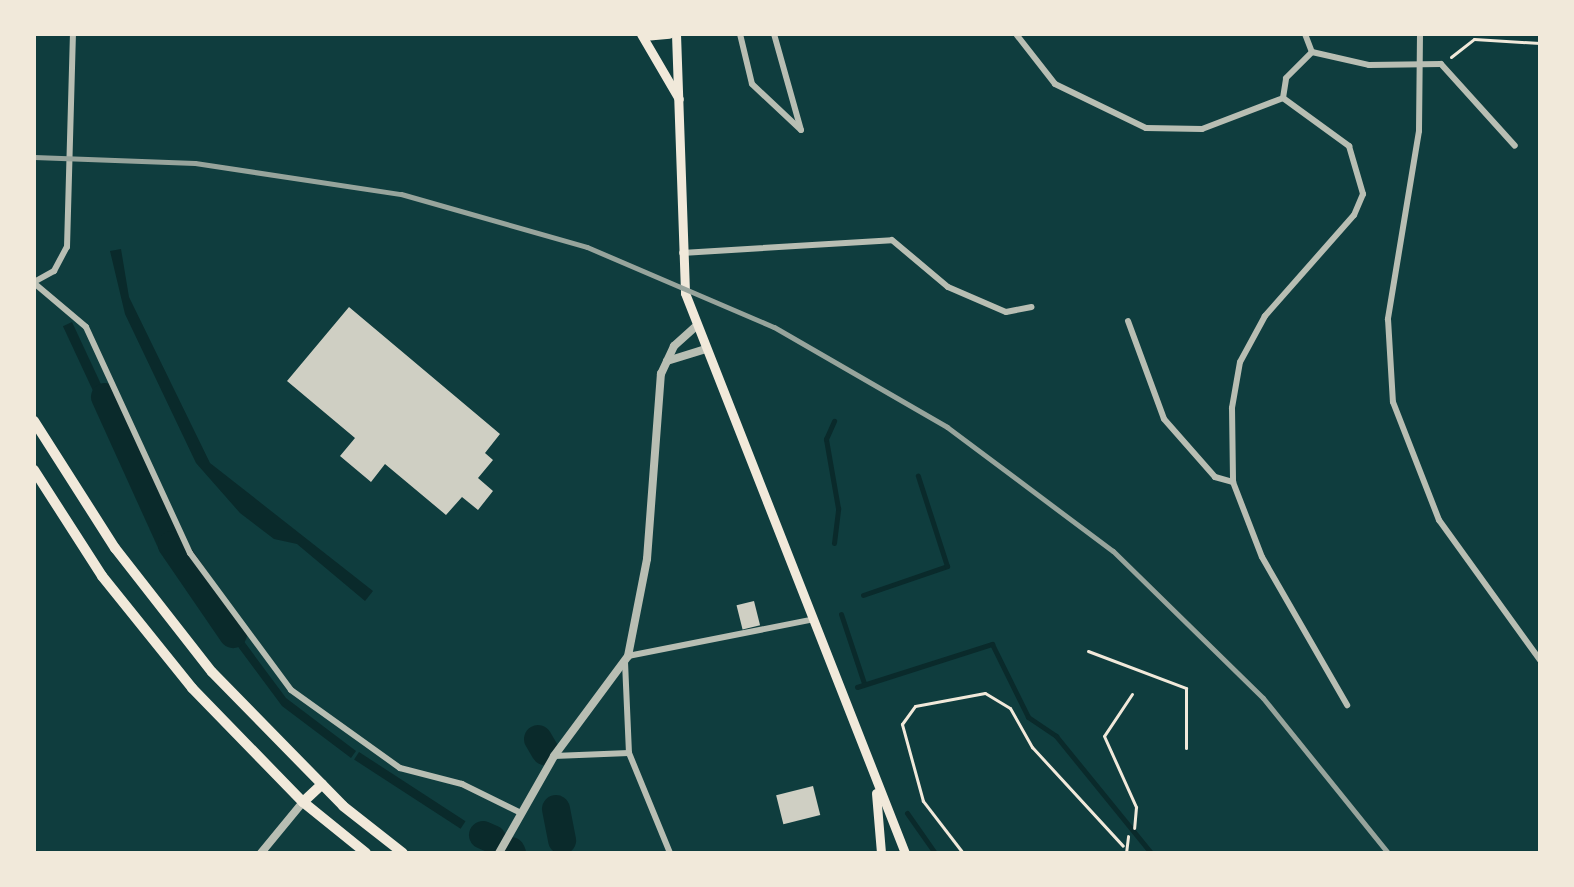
<!DOCTYPE html>
<style>
body{margin:0}
#map{position:relative;width:1574px;height:887px;overflow:hidden;background:#0f3d3e;font-family:"Roboto Serif",serif}
div>[style]{position:absolute}
.water>*{inset:0;background:#0a2a2b;transform-origin:0 0}
.stream>*{height:5px;margin:-2.5px;padding:0 2.5px;transform-origin:2.5px;border-radius:2.5px;background:#0a2a2b}
.river>*{height:28px;margin:-14px;padding:0 14px;transform-origin:14px;border-radius:14px;background:#0a2a2b}
.building>*{inset:0;background:#cfcfc3;transform-origin:0 0}
.path>*{height:3px;margin:-1.5px;padding:0 1.5px;transform-origin:1.5px;border-radius:1.5px;background:#f1e9da}
.minor>*{height:6px;margin:-3px;padding:0 3px;transform-origin:3px;border-radius:3px;background:#b8beb3}
.tertiary>*{height:8px;margin:-4px;padding:0 4px;transform-origin:4px;border-radius:4px;background:#b8beb3}
.secondary>*{height:9px;margin:-4.5px;padding:0 4.5px;transform-origin:4.5px;border-radius:4.5px;background:#f1e9da}
.primary>*{height:10px;margin:-5px;padding:0 5px;transform-origin:5px;border-radius:5px;background:#f1e9da}
.rail>*{height:5px;margin:-2.5px;padding:0 2.5px;transform-origin:2.5px;border-radius:2.5px;background:#97a49c}
span{translate:-50% -50%;white-space:nowrap;text-align:center;line-height:1.15;-webkit-text-stroke:7px #f1e9da;paint-order:stroke}
.frame{position:absolute;inset:0;border:36px solid #f1e9da;pointer-events:none}
</style>
<div id="map">
<div class="water">
<div style="clip-path:polygon(121px 249px,129px 297px,210px 463px,373px 591px,365px 601px,297px 544px,274px 539px,240px 513px,196px 463px,125px 314px,110px 251px)"></div>
<div style="left:72px;top:322px;width:118px;height:10px;rotate:65deg"></div>
<div style="left:124px;top:432px;width:66px;height:10px;rotate:65deg"></div>
<div style="clip-path:polygon(168px 526px,181px 553px,212px 597px,204px 601px,178px 563px,160px 529px)"></div>
<div style="clip-path:polygon(214px 601px,286px 698px,356px 751px,351px 758px,282px 706px,207px 605px)"></div>
<div style="left:359px;top:752px;width:127px;height:9px;rotate:33deg"></div>
</div>
<div class="stream">
<div style="left:834px;top:543px;width:35px;rotate:-83deg"></div>
<div style="left:838px;top:508px;width:70px;rotate:-99.9deg"></div>
<div style="left:826px;top:439px;width:20px;rotate:-66deg"></div>
<div style="left:863px;top:595px;width:89px;rotate:-19deg"></div>
<div style="left:947px;top:566px;width:95px;rotate:-107.9deg"></div>
<div style="left:841px;top:614px;width:73px;rotate:71.6deg"></div>
<div style="left:857px;top:687px;width:142px;rotate:-17.7deg"></div>
<div style="left:992px;top:644px;width:81px;rotate:63.7deg"></div>
<div style="left:1028px;top:717px;width:34px;rotate:34deg"></div>
<div style="left:1056px;top:736px;width:151px;rotate:50.9deg"></div>
<div style="left:907px;top:813px;width:49px;rotate:55deg"></div>
</div>
<div class="river">
<div style="left:105px;top:397px;width:162px;rotate:65.6deg"></div>
<div style="left:172px;top:545px;width:108px;rotate:55.6deg"></div>
<div style="left:538px;top:739px;width:14px;rotate:60deg"></div>
<div style="left:556px;top:809px;width:32px;rotate:79deg"></div>
<div style="left:483px;top:835px;width:10px;rotate:24deg"></div>
<div style="left:511px;top:851px;width:2px;rotate:63deg"></div>
</div>
<div class="building">
<div style="clip-path:polygon(349px 307px,500px 434px,485px 453px,493px 460px,478px 478px,493px 491px,478px 510px,462px 497px,446px 515px,385px 464px,371px 482px,340px 456px,355px 438px,287px 381px)"></div>
<div style="left:754px;top:601px;width:25px;height:18px;rotate:76deg"></div>
<div style="left:813px;top:786px;width:30px;height:38px;rotate:76deg"></div>
</div>
<div class="path">
<div style="left:1451px;top:57px;width:29px;rotate:-38deg"></div>
<div style="left:1474px;top:39px;width:66px;rotate:3.5deg"></div>
<div style="left:1088px;top:651px;width:105px;rotate:20.7deg"></div>
<div style="left:1186px;top:688px;width:60px;rotate:90deg"></div>
<div style="left:1132px;top:694px;width:50px;rotate:123.7deg"></div>
<div style="left:1104px;top:736px;width:78px;rotate:65.7deg"></div>
<div style="left:1136px;top:807px;width:21px;rotate:95deg"></div>
<div style="left:963px;top:853px;width:66px;rotate:-127.6deg"></div>
<div style="left:923px;top:801px;width:80px;rotate:-105.3deg"></div>
<div style="left:902px;top:724px;width:22px;rotate:-54deg"></div>
<div style="left:915px;top:706px;width:71px;rotate:-10.5deg"></div>
<div style="left:985px;top:693px;width:29px;rotate:31deg"></div>
<div style="left:1010px;top:708px;width:45px;rotate:60.6deg"></div>
<div style="left:1032px;top:747px;width:134px;rotate:47.4deg"></div>
<div style="left:1126px;top:853px;width:17px;rotate:-83deg"></div>
</div>
<div class="minor">
<div style="left:740px;top:34px;width:51px;rotate:76.5deg"></div>
<div style="left:752px;top:84px;width:67px;rotate:43.2deg"></div>
<div style="left:801px;top:130px;width:100px;rotate:-105.7deg"></div>
<div style="left:1016px;top:34px;width:63px;rotate:52deg"></div>
<div style="left:1055px;top:84px;width:101px;rotate:25.8deg"></div>
<div style="left:1146px;top:128px;width:56px;rotate:1deg"></div>
<div style="left:1202px;top:129px;width:87px;rotate:-20.9deg"></div>
<div style="left:1305px;top:34px;width:19px;rotate:69deg"></div>
<div style="left:1420px;top:34px;width:97px;rotate:90.6deg"></div>
<div style="left:1419px;top:131px;width:191px;rotate:99.4deg"></div>
<div style="left:1388px;top:319px;width:83px;rotate:86.6deg"></div>
<div style="left:1393px;top:402px;width:127px;rotate:68.7deg"></div>
<div style="left:1439px;top:520px;width:173px;rotate:54.2deg"></div>
<div style="left:1283px;top:98px;width:82px;rotate:36deg"></div>
<div style="left:1349px;top:146px;width:50px;rotate:73.7deg"></div>
<div style="left:1363px;top:194px;width:23px;rotate:113deg"></div>
<div style="left:1354px;top:215px;width:135px;rotate:131.4deg"></div>
<div style="left:1265px;top:316px;width:52px;rotate:118.5deg"></div>
<div style="left:1240px;top:362px;width:47px;rotate:99.9deg"></div>
<div style="left:1232px;top:408px;width:74px;rotate:89.2deg"></div>
<div style="left:1233px;top:482px;width:80px;rotate:68.9deg"></div>
<div style="left:1262px;top:557px;width:171px;rotate:60.1deg"></div>
<div style="left:1283px;top:98px;width:20px;rotate:-81deg"></div>
<div style="left:1286px;top:78px;width:37px;rotate:-45deg"></div>
<div style="left:1312px;top:52px;width:58px;rotate:12.8deg"></div>
<div style="left:1369px;top:65px;width:72px;rotate:-0.8deg"></div>
<div style="left:1441px;top:64px;width:110px;rotate:47.9deg"></div>
<div style="left:682px;top:253px;width:210px;rotate:-3.5deg"></div>
<div style="left:892px;top:240px;width:73px;rotate:40deg"></div>
<div style="left:948px;top:287px;width:63px;rotate:23.3deg"></div>
<div style="left:1006px;top:312px;width:26px;rotate:-11deg"></div>
<div style="left:34px;top:282px;width:23px;rotate:-29deg"></div>
<div style="left:54px;top:271px;width:27px;rotate:-62deg"></div>
<div style="left:67px;top:247px;width:213px;rotate:-88.4deg"></div>
<div style="left:34px;top:283px;width:68px;rotate:40.2deg"></div>
<div style="left:86px;top:327px;width:249px;rotate:65.3deg"></div>
<div style="left:190px;top:553px;width:170px;rotate:53.6deg"></div>
<div style="left:291px;top:690px;width:134px;rotate:35.6deg"></div>
<div style="left:400px;top:768px;width:64px;rotate:14.5deg"></div>
<div style="left:462px;top:784px;width:64px;rotate:26.2deg"></div>
<div style="left:1128px;top:321px;width:104px;rotate:69.8deg"></div>
<div style="left:1164px;top:419px;width:77px;rotate:48.7deg"></div>
<div style="left:1215px;top:477px;width:19px;rotate:16deg"></div>
<div style="left:628px;top:656px;width:186px;rotate:-11.2deg"></div>
<div style="left:625px;top:662px;width:91px;rotate:87.5deg"></div>
<div style="left:629px;top:753px;width:108px;rotate:67.7deg"></div>
<div style="left:554px;top:756px;width:75px;rotate:-2.3deg"></div>
</div>
<div class="tertiary">
<div style="left:667px;top:361px;width:41px;rotate:-17.1deg"></div>
<div style="left:261px;top:853px;width:66px;rotate:-50.5deg"></div>
<div style="left:499px;top:853px;width:112px;rotate:-60.4deg"></div>
<div style="left:554px;top:756px;width:124px;rotate:-53.5deg"></div>
<div style="left:628px;top:656px;width:99px;rotate:-78.9deg"></div>
<div style="left:647px;top:559px;width:186px;rotate:-85.7deg"></div>
<div style="left:661px;top:374px;width:31px;rotate:-65deg"></div>
<div style="left:674px;top:346px;width:31px;rotate:-42deg"></div>
</div>
<div class="secondary">
<div style="left:641px;top:34px;width:75px;rotate:59.7deg"></div>
<div style="left:676px;top:34px;width:259px;rotate:88deg"></div>
<div style="left:685px;top:293px;width:602px;rotate:68.55deg"></div>
<div style="left:644px;top:36px;width:25px;rotate:-5deg"></div>
<div style="left:876px;top:793px;width:60px;rotate:85.2deg"></div>
</div>
<div class="primary">
<div style="left:34px;top:421px;width:151px;rotate:57.5deg"></div>
<div style="left:115px;top:548px;width:157px;rotate:52deg"></div>
<div style="left:212px;top:672px;width:187px;rotate:45.6deg"></div>
<div style="left:343px;top:806px;width:76px;rotate:38.1deg"></div>
<div style="left:34px;top:470px;width:126px;rotate:57.3deg"></div>
<div style="left:102px;top:576px;width:144px;rotate:51.2deg"></div>
<div style="left:192px;top:688px;width:159px;rotate:45.8deg"></div>
<div style="left:303px;top:802px;width:81px;rotate:39deg"></div>
<div style="left:303px;top:802px;width:26px;rotate:-43deg"></div>
</div>
<div class="rail">
<div style="left:34px;top:157px;width:161px;rotate:2.1deg"></div>
<div style="left:195px;top:163px;width:208px;rotate:8.6deg"></div>
<div style="left:401px;top:194px;width:193px;rotate:15.9deg"></div>
<div style="left:587px;top:247px;width:203px;rotate:23.2deg"></div>
<div style="left:774px;top:327px;width:200px;rotate:30deg"></div>
<div style="left:947px;top:427px;width:207px;rotate:36.8deg"></div>
<div style="left:1113px;top:551px;width:210px;rotate:44.4deg"></div>
<div style="left:1263px;top:698px;width:199px;rotate:51.1deg"></div>
</div>
<div class="frame"></div>
</div>
